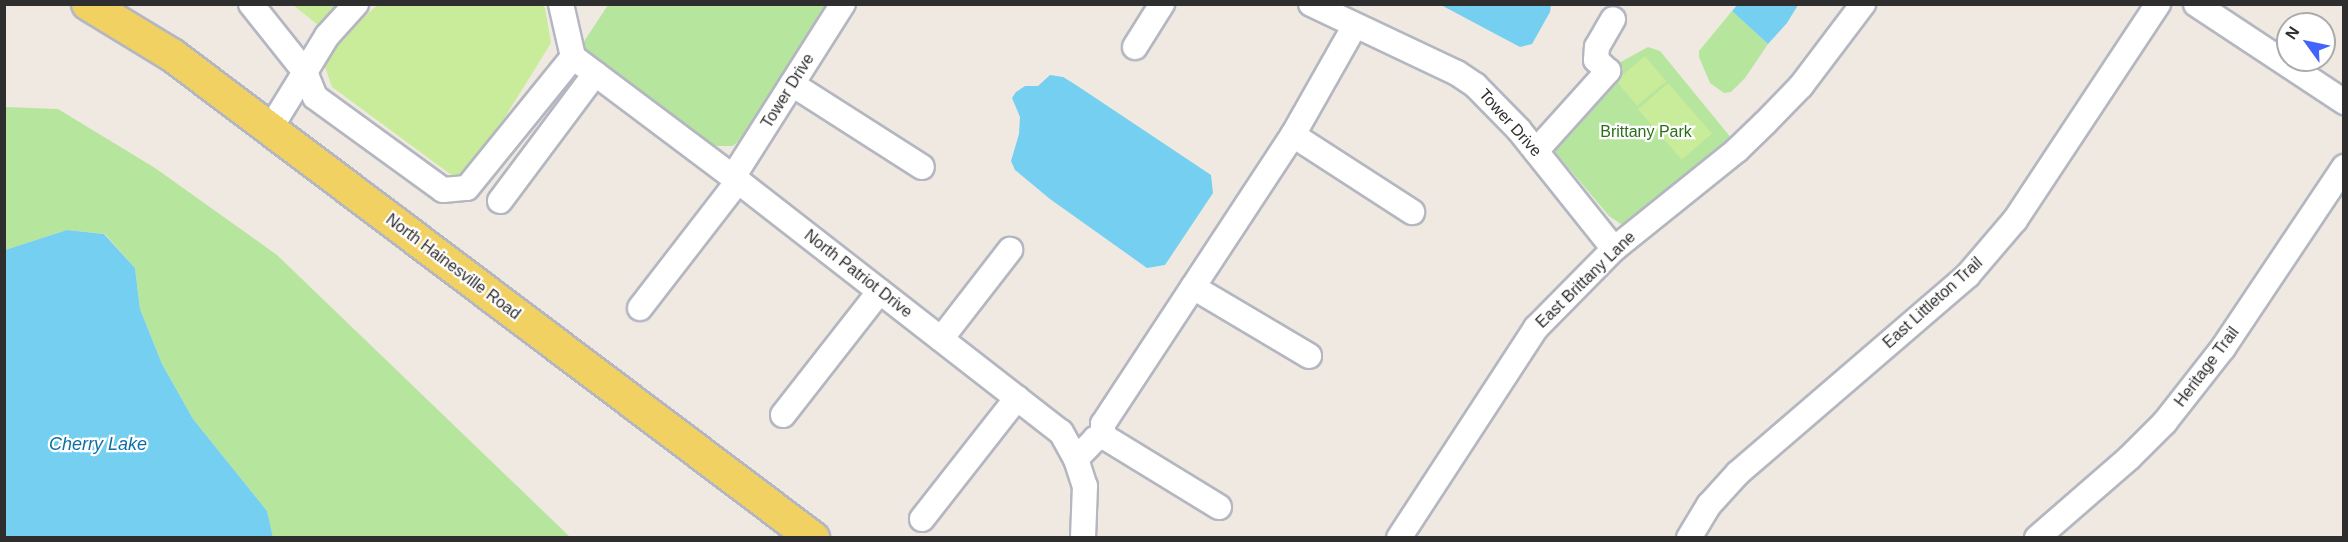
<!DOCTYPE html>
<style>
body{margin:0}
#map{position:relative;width:2348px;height:542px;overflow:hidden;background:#efe9e1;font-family:Helvetica,sans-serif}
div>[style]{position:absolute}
.green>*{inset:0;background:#b6e59e}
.pitch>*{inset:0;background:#c9ec9a;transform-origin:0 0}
.water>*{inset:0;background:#75cff0}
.roads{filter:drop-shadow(2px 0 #b4b7c1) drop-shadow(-2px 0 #b4b7c1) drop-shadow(0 2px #b4b7c1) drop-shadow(0 -2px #b4b7c1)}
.minor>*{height:24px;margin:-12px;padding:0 12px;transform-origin:12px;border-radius:12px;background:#fff}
.major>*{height:32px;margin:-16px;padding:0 16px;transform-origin:16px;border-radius:16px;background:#f2d163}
span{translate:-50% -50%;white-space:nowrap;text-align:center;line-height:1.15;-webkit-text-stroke:4.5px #fff;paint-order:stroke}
.street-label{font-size:16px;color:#2e2e2e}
.park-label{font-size:16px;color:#2c6e1b}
.water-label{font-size:18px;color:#0d6fa3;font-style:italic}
.frame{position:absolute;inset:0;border:6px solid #2e2e2e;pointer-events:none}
.north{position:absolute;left:2276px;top:12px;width:60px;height:60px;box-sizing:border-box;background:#fff;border:2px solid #ababab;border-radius:50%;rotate:303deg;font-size:16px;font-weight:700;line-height:24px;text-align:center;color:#2e2e2e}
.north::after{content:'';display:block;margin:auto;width:21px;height:27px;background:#4264fb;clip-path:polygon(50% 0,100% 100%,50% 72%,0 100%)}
</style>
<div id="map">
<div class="green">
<div style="clip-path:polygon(608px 5px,829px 5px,745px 135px,733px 146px,717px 146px,708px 143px,581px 46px)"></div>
<div style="clip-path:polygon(1732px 11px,1768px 44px,1745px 78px,1731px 92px,1724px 93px,1710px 83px,1699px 57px,1699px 51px)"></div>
<div style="clip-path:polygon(1648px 47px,1660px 51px,1732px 139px,1648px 211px,1632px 222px,1621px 224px,1609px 216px,1556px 153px,1556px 147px,1561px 136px,1623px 69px,1619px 63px)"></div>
<div style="clip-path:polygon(5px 107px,58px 109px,155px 168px,277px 255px,570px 537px,273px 537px,267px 511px,193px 419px,162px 364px,140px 309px,135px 268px,105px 234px,67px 230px,5px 250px)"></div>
</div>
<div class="pitch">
<div style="clip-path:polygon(541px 4px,545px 8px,551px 43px,472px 170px,463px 176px,455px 177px,450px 174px,332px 87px,324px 64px,325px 55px,337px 38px,378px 5px)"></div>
<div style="clip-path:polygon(293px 5px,348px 5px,335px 20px,318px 25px)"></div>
<div style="left:1645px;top:56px;width:33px;height:38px;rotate:50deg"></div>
<div style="left:1668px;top:83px;width:67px;height:40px;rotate:49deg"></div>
</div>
<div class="water">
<div style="clip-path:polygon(1738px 4px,1798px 4px,1798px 5px,1787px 23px,1768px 44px,1732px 11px)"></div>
<div style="clip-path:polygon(1551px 5px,1550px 12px,1532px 44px,1520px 47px,1441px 5px)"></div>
<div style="clip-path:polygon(1050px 75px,1063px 77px,1076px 85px,1211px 175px,1213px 193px,1165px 265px,1147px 268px,1050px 199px,1015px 170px,1011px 161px,1019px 134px,1020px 117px,1012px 98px,1016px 92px,1025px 86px,1038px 86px)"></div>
<div style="clip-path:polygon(67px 230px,104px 234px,135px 268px,140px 309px,162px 364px,193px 419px,267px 511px,273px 537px,5px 537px,5px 250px)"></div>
</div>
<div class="roads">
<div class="minor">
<div style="left:251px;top:4px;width:87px;rotate:51.5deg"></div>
<div style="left:305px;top:72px;width:67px;rotate:121.6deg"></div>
<div style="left:356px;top:4px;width:43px;rotate:132.2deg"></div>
<div style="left:327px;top:36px;width:42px;rotate:121.4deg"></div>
<div style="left:305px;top:72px;width:27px;rotate:68deg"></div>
<div style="left:315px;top:97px;width:158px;rotate:36deg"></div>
<div style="left:443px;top:190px;width:24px;rotate:-5deg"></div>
<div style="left:467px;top:188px;width:169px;rotate:-51deg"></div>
<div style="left:561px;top:4px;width:54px;rotate:77.2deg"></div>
<div style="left:1311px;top:4px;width:161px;rotate:25.3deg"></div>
<div style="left:1457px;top:73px;width:22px;rotate:34deg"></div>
<div style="left:1475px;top:85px;width:63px;rotate:45.6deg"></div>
<div style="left:1519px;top:130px;width:152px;rotate:51.4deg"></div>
<div style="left:2196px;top:4px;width:178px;rotate:33.5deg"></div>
<div style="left:1135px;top:47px;width:51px;rotate:-57.9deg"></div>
<div style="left:573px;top:57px;width:206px;rotate:36.9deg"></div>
<div style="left:738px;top:181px;width:409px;rotate:37.9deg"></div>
<div style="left:1061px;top:432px;width:31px;rotate:61deg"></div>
<div style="left:1076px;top:459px;width:28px;rotate:72deg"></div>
<div style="left:1085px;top:486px;width:52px;rotate:92.2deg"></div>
<div style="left:792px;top:84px;width:154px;rotate:32.6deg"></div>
<div style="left:1293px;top:135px;width:142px;rotate:32.9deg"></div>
<div style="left:1536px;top:151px;width:108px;rotate:-48deg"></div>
<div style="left:1608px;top:71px;width:16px;rotate:-137deg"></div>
<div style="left:1596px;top:60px;width:13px;rotate:-86deg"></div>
<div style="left:1597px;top:47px;width:32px;rotate:-60deg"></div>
<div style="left:733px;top:177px;width:205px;rotate:-57.6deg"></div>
<div style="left:500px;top:201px;width:159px;rotate:-53.2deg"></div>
<div style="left:1193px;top:287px;width:135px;rotate:30.7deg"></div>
<div style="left:640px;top:308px;width:160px;rotate:-52.3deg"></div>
<div style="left:941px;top:339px;width:113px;rotate:-52.2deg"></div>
<div style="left:783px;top:415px;width:157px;rotate:-52deg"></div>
<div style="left:1103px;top:436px;width:136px;rotate:31.5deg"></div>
<div style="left:1076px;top:459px;width:28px;rotate:-46deg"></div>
<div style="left:1095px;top:439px;width:9px;rotate:-21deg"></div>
<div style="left:1103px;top:436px;width:12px;rotate:-90deg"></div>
<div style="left:1103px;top:424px;width:346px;rotate:-56.7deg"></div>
<div style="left:1293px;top:135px;width:124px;rotate:-60.5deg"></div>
<div style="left:922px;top:519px;width:154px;rotate:-51.9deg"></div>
<div style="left:1399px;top:538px;width:251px;rotate:-56.9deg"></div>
<div style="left:1536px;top:328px;width:111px;rotate:-45.4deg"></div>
<div style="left:1614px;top:249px;width:158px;rotate:-38.8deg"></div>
<div style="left:1737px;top:150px;width:39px;rotate:-44deg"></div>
<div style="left:1765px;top:123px;width:52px;rotate:-45.8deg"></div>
<div style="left:1801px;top:86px;width:103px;rotate:-52.9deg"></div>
<div style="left:1689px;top:538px;width:39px;rotate:-59deg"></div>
<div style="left:1709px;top:505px;width:43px;rotate:-47.8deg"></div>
<div style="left:1738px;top:473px;width:303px;rotate:-40.7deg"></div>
<div style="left:1968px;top:275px;width:72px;rotate:-49.5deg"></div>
<div style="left:2015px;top:220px;width:259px;rotate:-56.5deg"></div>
<div style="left:2037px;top:538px;width:122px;rotate:-41deg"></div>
<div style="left:2129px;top:458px;width:51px;rotate:-45deg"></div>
<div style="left:2165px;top:422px;width:94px;rotate:-51.9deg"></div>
<div style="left:2223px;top:348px;width:218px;rotate:-56.2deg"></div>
</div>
<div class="major">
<div style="left:88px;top:4px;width:98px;rotate:31.3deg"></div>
<div style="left:172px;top:55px;width:803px;rotate:37deg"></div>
</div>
</div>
<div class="street-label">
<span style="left:788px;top:91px;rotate:-58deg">Tower Drive</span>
<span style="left:1510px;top:123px;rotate:48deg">Tower Drive</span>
<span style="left:453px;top:267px;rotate:37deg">North Hainesville Road</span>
<span style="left:858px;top:274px;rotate:38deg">North Patriot Drive</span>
<span style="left:1586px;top:280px;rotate:-44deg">East Brittany Lane</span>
<span style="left:1933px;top:303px;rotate:-42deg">East Littleton Trail</span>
<span style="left:2207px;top:367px;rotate:-53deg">Heritage Trail</span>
</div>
<div class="park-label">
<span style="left:1646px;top:132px">Brittany Park</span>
</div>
<div class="water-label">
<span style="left:98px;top:444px">Cherry Lake</span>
</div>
<div class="frame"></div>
<div class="north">N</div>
</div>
